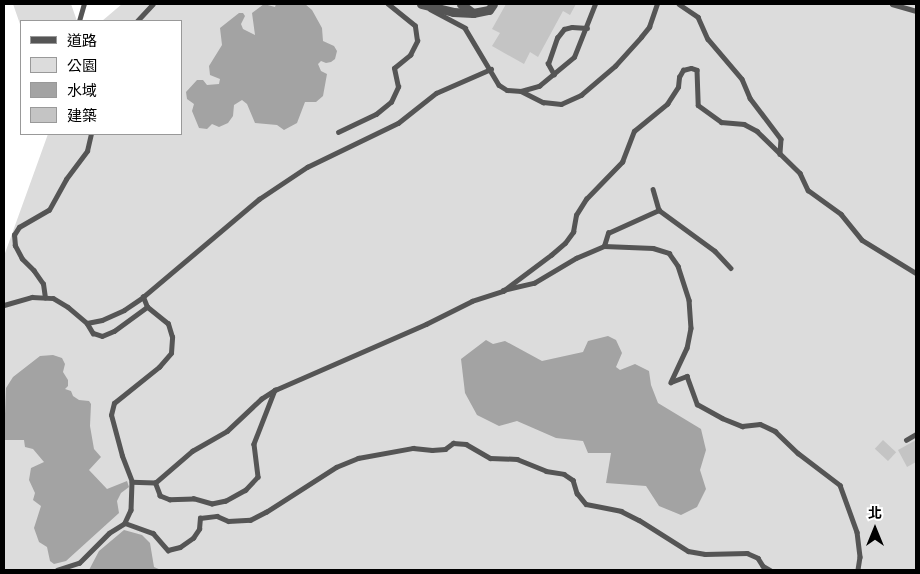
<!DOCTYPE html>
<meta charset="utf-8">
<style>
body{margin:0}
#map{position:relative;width:920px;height:574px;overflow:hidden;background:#fff;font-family:"Fira Sans","Noto Sans TC",sans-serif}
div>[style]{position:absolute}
.green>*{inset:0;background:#dcdcdc}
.water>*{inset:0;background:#a3a3a3}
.building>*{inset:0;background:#c4c4c4;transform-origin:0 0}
.lane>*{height:4.5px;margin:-2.25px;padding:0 2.25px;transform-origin:2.25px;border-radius:2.25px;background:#555}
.street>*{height:9px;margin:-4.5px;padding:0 4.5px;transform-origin:4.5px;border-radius:4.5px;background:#555}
span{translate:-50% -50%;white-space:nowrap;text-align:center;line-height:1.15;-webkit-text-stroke:4px #fff;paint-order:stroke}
.frame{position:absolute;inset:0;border:5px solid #000;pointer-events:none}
.legend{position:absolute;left:20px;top:20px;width:162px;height:115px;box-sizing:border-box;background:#fff;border:1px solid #999;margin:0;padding:6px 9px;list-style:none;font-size:15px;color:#000}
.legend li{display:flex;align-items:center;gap:10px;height:25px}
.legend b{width:25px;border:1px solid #999}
.north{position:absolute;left:850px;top:504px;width:50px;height:50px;-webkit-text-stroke:4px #fff;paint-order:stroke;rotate:0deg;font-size:14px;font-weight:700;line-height:20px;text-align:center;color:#000}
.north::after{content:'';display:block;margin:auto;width:18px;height:22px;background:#000;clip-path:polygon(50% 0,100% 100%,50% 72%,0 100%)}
</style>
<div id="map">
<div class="green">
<div style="clip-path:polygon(13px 4px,71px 4px,77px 21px,21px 21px,21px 27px)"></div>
<div style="clip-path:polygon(122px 4px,916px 4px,916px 570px,4px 570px,4px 256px,48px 134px,181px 134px,181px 21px,102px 21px)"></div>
</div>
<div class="water">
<div style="clip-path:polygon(264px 4px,275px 7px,276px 4px,305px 4px,312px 10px,322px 28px,323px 41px,334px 46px,337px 51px,335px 59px,331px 62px,326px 63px,321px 61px,318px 64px,321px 71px,327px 74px,323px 96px,316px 102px,305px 102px,297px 123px,284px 130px,277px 125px,255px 123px,247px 104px,242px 100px,234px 105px,233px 116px,228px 123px,219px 127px,212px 124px,207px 129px,199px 128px,192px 111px,194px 104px,187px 99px,186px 92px,197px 80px,203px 80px,207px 85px,219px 84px,220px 79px,210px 75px,209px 66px,222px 45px,220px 28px,239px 13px,243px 13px,245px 16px,241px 24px,243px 29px,255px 35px,252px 13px)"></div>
<div style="clip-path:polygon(608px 336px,616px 340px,622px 353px,616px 367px,620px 370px,635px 364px,649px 371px,651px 385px,658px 403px,701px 429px,706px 450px,700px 470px,706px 489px,697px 507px,681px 515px,659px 506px,646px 486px,606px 483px,611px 453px,588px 453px,583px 441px,556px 438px,517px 421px,499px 426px,477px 415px,465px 393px,461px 359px,486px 340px,493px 344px,505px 341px,542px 361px,583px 352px,588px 341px)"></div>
<div style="clip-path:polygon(53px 355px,62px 358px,65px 364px,63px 372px,68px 380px,68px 386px,65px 389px,71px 391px,73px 396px,79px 400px,89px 401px,91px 404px,90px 426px,94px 449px,101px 457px,89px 470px,107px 489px,127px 481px,129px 487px,121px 493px,117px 501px,119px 513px,66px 561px,54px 564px,50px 561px,47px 547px,39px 542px,34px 528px,41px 506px,33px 500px,35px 493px,29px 480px,31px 468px,44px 462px,33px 449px,25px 447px,24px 440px,4px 440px,6px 388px,13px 377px,40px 356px)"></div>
<div style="clip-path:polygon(124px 530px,142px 535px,150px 543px,154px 567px,161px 570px,89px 570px,99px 551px)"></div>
</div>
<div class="building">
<div style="clip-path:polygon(506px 4px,576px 4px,570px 15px,563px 11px,538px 57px,530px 52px,524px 64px,492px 46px,500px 33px,492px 29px)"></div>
<div style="left:883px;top:440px;width:18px;height:12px;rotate:43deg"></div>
<div style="clip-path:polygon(916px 440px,916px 462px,907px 467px,898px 450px)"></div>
</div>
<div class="lane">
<div style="left:679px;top:4px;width:23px;rotate:34deg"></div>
<div style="left:698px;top:17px;width:24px;rotate:66deg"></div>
<div style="left:708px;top:39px;width:52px;rotate:49.6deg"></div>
<div style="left:742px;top:79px;width:21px;rotate:67deg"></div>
<div style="left:750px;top:98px;width:51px;rotate:52.9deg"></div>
<div style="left:781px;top:139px;width:15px;rotate:94deg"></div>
<div style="left:892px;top:4px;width:25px;rotate:16deg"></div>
<div style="left:430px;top:9px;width:40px;rotate:28deg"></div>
<div style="left:465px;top:28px;width:66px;rotate:59.2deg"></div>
<div style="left:499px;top:85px;width:9px;rotate:32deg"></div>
<div style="left:507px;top:90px;width:14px;rotate:4deg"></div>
<div style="left:521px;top:91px;width:19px;rotate:-16deg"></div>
<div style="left:539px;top:86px;width:45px;rotate:-39.6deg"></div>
<div style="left:574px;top:57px;width:57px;rotate:-68.4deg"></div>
<div style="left:79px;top:21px;width:18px;rotate:-74deg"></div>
<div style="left:137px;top:21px;width:23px;rotate:-47deg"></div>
<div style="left:554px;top:75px;width:13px;rotate:-119deg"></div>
<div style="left:548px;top:64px;width:28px;rotate:-71deg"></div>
<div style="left:557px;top:38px;width:11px;rotate:-52deg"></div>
<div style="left:564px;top:29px;width:8px;rotate:-14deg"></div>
<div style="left:572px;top:27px;width:15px;rotate:4deg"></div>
<div style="left:521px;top:91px;width:25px;rotate:27deg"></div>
<div style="left:543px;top:102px;width:18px;rotate:6deg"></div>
<div style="left:561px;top:104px;width:22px;rotate:-24deg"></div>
<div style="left:581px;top:95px;width:45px;rotate:-40.5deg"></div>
<div style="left:615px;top:66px;width:39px;rotate:-48deg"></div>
<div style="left:641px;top:37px;width:13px;rotate:-51deg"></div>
<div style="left:649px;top:27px;width:24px;rotate:-71deg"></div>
<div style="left:338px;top:132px;width:42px;rotate:-25.3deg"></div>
<div style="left:376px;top:114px;width:19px;rotate:-39deg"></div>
<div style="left:391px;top:102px;width:17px;rotate:-65deg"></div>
<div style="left:398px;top:87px;width:19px;rotate:-102deg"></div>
<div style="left:394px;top:68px;width:21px;rotate:-39deg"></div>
<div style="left:410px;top:55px;width:16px;rotate:-63deg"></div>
<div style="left:417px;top:41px;width:15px;rotate:-98deg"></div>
<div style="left:415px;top:26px;width:35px;rotate:-141deg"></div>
<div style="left:653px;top:189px;width:22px;rotate:74deg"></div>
<div style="left:604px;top:246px;width:14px;rotate:-73deg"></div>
<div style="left:608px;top:233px;width:56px;rotate:-24.3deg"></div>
<div style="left:659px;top:210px;width:69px;rotate:36.2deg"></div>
<div style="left:715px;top:251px;width:23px;rotate:47deg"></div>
<div style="left:503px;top:290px;width:32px;rotate:-13deg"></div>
<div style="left:534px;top:283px;width:49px;rotate:-30.8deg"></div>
<div style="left:576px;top:258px;width:30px;rotate:-23deg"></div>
<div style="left:604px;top:246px;width:49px;rotate:2.3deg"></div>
<div style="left:653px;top:248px;width:17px;rotate:17deg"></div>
<div style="left:669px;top:253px;width:16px;rotate:55deg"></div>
<div style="left:678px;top:266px;width:36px;rotate:72deg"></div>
<div style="left:689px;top:300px;width:28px;rotate:86deg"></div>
<div style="left:691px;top:328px;width:20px;rotate:101deg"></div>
<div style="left:687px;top:348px;width:38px;rotate:115deg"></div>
<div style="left:671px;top:382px;width:17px;rotate:-21deg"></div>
<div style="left:687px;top:376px;width:30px;rotate:70deg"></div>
<div style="left:697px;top:404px;width:29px;rotate:29deg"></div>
<div style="left:722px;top:418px;width:22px;rotate:22deg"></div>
<div style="left:742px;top:426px;width:18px;rotate:-6deg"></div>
<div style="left:760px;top:424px;width:17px;rotate:25deg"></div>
<div style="left:775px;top:431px;width:32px;rotate:44deg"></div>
<div style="left:798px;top:453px;width:53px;rotate:37.3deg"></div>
<div style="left:840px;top:485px;width:50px;rotate:70.1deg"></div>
<div style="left:857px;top:532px;width:25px;rotate:83deg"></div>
<div style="left:860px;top:557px;width:13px;rotate:99deg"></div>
<div style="left:45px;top:298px;width:14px;rotate:-98deg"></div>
<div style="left:43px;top:284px;width:16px;rotate:-125deg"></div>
<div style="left:34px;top:271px;width:17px;rotate:-135deg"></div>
<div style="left:22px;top:259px;width:15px;rotate:-118deg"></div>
<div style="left:15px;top:246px;width:11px;rotate:-95deg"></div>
<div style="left:14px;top:235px;width:9px;rotate:-58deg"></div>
<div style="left:19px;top:227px;width:34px;rotate:-30deg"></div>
<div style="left:49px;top:210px;width:35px;rotate:-61deg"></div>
<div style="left:66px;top:179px;width:35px;rotate:-53deg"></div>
<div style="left:87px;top:151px;width:17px;rotate:-77deg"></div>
<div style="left:4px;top:305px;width:29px;rotate:-16deg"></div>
<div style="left:32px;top:297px;width:21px;rotate:3deg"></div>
<div style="left:53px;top:298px;width:17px;rotate:31deg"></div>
<div style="left:68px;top:307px;width:25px;rotate:40deg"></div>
<div style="left:87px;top:323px;width:15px;rotate:-11deg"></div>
<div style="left:102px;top:320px;width:24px;rotate:-24deg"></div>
<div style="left:124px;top:310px;width:23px;rotate:-34deg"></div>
<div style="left:143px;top:297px;width:152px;rotate:-40.2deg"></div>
<div style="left:259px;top:199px;width:58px;rotate:-33.7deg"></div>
<div style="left:307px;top:167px;width:101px;rotate:-25.8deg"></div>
<div style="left:398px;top:123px;width:48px;rotate:-38.3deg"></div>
<div style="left:436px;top:93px;width:60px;rotate:-23.6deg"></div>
<div style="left:87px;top:323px;width:12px;rotate:59deg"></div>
<div style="left:93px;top:333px;width:9px;rotate:18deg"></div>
<div style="left:102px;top:336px;width:13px;rotate:-23deg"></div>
<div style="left:114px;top:331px;width:41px;rotate:-36deg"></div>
<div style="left:147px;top:307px;width:11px;rotate:-112deg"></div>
<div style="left:275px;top:390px;width:58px;rotate:111.3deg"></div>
<div style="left:254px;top:444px;width:33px;rotate:83deg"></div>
<div style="left:258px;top:477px;width:18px;rotate:133deg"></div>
<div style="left:246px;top:490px;width:23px;rotate:151deg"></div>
<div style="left:226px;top:501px;width:14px;rotate:168deg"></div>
<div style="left:212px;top:504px;width:19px;rotate:-164deg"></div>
<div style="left:194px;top:499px;width:24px;rotate:178deg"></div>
<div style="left:170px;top:500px;width:11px;rotate:-158deg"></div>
<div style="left:160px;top:496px;width:14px;rotate:-111deg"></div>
<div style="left:155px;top:483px;width:49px;rotate:-40.9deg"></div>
<div style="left:192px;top:451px;width:40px;rotate:-29.7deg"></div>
<div style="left:227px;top:431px;width:47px;rotate:-43.3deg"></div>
<div style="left:261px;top:399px;width:17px;rotate:-33deg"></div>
<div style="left:275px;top:390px;width:165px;rotate:-23.6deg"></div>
<div style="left:426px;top:324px;width:51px;rotate:-26.6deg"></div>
<div style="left:472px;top:301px;width:33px;rotate:-18deg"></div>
<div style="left:503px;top:291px;width:60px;rotate:-36.9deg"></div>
<div style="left:551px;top:255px;width:18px;rotate:-41deg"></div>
<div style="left:565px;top:243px;width:14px;rotate:-54deg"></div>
<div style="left:573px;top:232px;width:17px;rotate:-80deg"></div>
<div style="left:576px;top:215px;width:19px;rotate:-58deg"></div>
<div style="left:586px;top:199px;width:52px;rotate:-45.8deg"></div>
<div style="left:622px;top:162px;width:33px;rotate:-69deg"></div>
<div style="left:634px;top:131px;width:43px;rotate:-39.3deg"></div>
<div style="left:667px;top:104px;width:20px;rotate:-57deg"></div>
<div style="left:678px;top:87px;width:10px;rotate:-84deg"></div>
<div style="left:679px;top:77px;width:8px;rotate:-60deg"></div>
<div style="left:683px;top:70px;width:8px;rotate:-14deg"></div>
<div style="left:691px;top:68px;width:6px;rotate:18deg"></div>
<div style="left:697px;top:70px;width:35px;rotate:88deg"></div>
<div style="left:698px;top:105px;width:29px;rotate:36deg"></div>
<div style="left:721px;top:122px;width:23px;rotate:5deg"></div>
<div style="left:744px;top:124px;width:15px;rotate:28deg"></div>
<div style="left:757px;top:131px;width:60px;rotate:44.3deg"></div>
<div style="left:800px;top:173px;width:19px;rotate:65deg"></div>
<div style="left:808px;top:190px;width:41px;rotate:36deg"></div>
<div style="left:841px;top:214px;width:33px;rotate:51deg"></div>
<div style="left:862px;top:240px;width:63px;rotate:31.4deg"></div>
<div style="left:906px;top:440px;width:12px;rotate:-31deg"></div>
<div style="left:132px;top:482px;width:28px;rotate:-111deg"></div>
<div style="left:122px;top:456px;width:42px;rotate:-105deg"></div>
<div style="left:111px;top:415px;width:12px;rotate:-76deg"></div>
<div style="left:114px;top:403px;width:58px;rotate:-38.7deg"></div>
<div style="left:159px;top:367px;width:18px;rotate:-49deg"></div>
<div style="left:171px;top:353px;width:16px;rotate:-86deg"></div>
<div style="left:172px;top:337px;width:14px;rotate:-107deg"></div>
<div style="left:168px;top:324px;width:27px;rotate:-141deg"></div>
<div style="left:155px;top:483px;width:23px;rotate:-178deg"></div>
<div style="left:132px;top:482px;width:28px;rotate:92deg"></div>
<div style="left:131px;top:510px;width:14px;rotate:115deg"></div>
<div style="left:125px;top:523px;width:30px;rotate:20deg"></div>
<div style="left:153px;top:533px;width:23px;rotate:49deg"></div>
<div style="left:168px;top:550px;width:12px;rotate:-14deg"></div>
<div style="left:180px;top:547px;width:16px;rotate:-35deg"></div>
<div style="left:193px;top:538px;width:11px;rotate:-56deg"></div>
<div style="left:199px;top:529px;width:11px;rotate:-85deg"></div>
<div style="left:200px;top:518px;width:17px;rotate:-7deg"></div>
<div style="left:217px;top:516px;width:12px;rotate:24deg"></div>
<div style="left:228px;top:521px;width:22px;rotate:-3deg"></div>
<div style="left:250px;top:520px;width:18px;rotate:-27deg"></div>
<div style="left:266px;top:512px;width:83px;rotate:-32.7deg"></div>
<div style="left:336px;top:467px;width:24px;rotate:-22deg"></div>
<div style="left:358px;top:458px;width:56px;rotate:-10.3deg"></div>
<div style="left:413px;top:448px;width:19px;rotate:6deg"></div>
<div style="left:432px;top:450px;width:13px;rotate:-4deg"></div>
<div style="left:445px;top:449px;width:10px;rotate:-37deg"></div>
<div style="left:453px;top:443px;width:13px;rotate:4deg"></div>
<div style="left:466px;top:444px;width:28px;rotate:30deg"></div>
<div style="left:490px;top:458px;width:27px;rotate:2deg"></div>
<div style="left:517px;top:459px;width:31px;rotate:22deg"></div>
<div style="left:546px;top:471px;width:18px;rotate:9deg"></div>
<div style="left:564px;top:474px;width:11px;rotate:34deg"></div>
<div style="left:573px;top:480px;width:14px;rotate:73deg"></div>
<div style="left:577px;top:493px;width:14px;rotate:51deg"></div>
<div style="left:586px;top:504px;width:36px;rotate:11deg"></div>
<div style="left:621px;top:511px;width:20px;rotate:27deg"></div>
<div style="left:639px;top:520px;width:58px;rotate:32.3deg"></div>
<div style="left:688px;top:551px;width:17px;rotate:10deg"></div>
<div style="left:705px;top:554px;width:42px;rotate:-1.4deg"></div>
<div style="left:747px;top:553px;width:12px;rotate:24deg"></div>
<div style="left:758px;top:558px;width:9px;rotate:58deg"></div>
<div style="left:763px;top:566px;width:8px;rotate:30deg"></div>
<div style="left:57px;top:570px;width:23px;rotate:-18deg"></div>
<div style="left:79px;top:563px;width:42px;rotate:-45deg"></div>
<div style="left:109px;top:533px;width:19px;rotate:-32deg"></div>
</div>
<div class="street">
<div style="left:421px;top:4px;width:33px;rotate:14deg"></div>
<div style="left:453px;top:12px;width:20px;rotate:3deg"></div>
<div style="left:473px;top:13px;width:16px;rotate:-11deg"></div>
<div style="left:489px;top:10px;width:7px;rotate:-56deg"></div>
<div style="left:461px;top:4px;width:15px;rotate:37deg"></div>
</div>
<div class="frame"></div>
<ul class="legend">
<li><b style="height:6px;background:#555"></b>道路</li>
<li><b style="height:14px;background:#dcdcdc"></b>公園</li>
<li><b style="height:14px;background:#a3a3a3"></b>水域</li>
<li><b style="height:14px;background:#c4c4c4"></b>建築</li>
</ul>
<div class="north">北</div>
</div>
